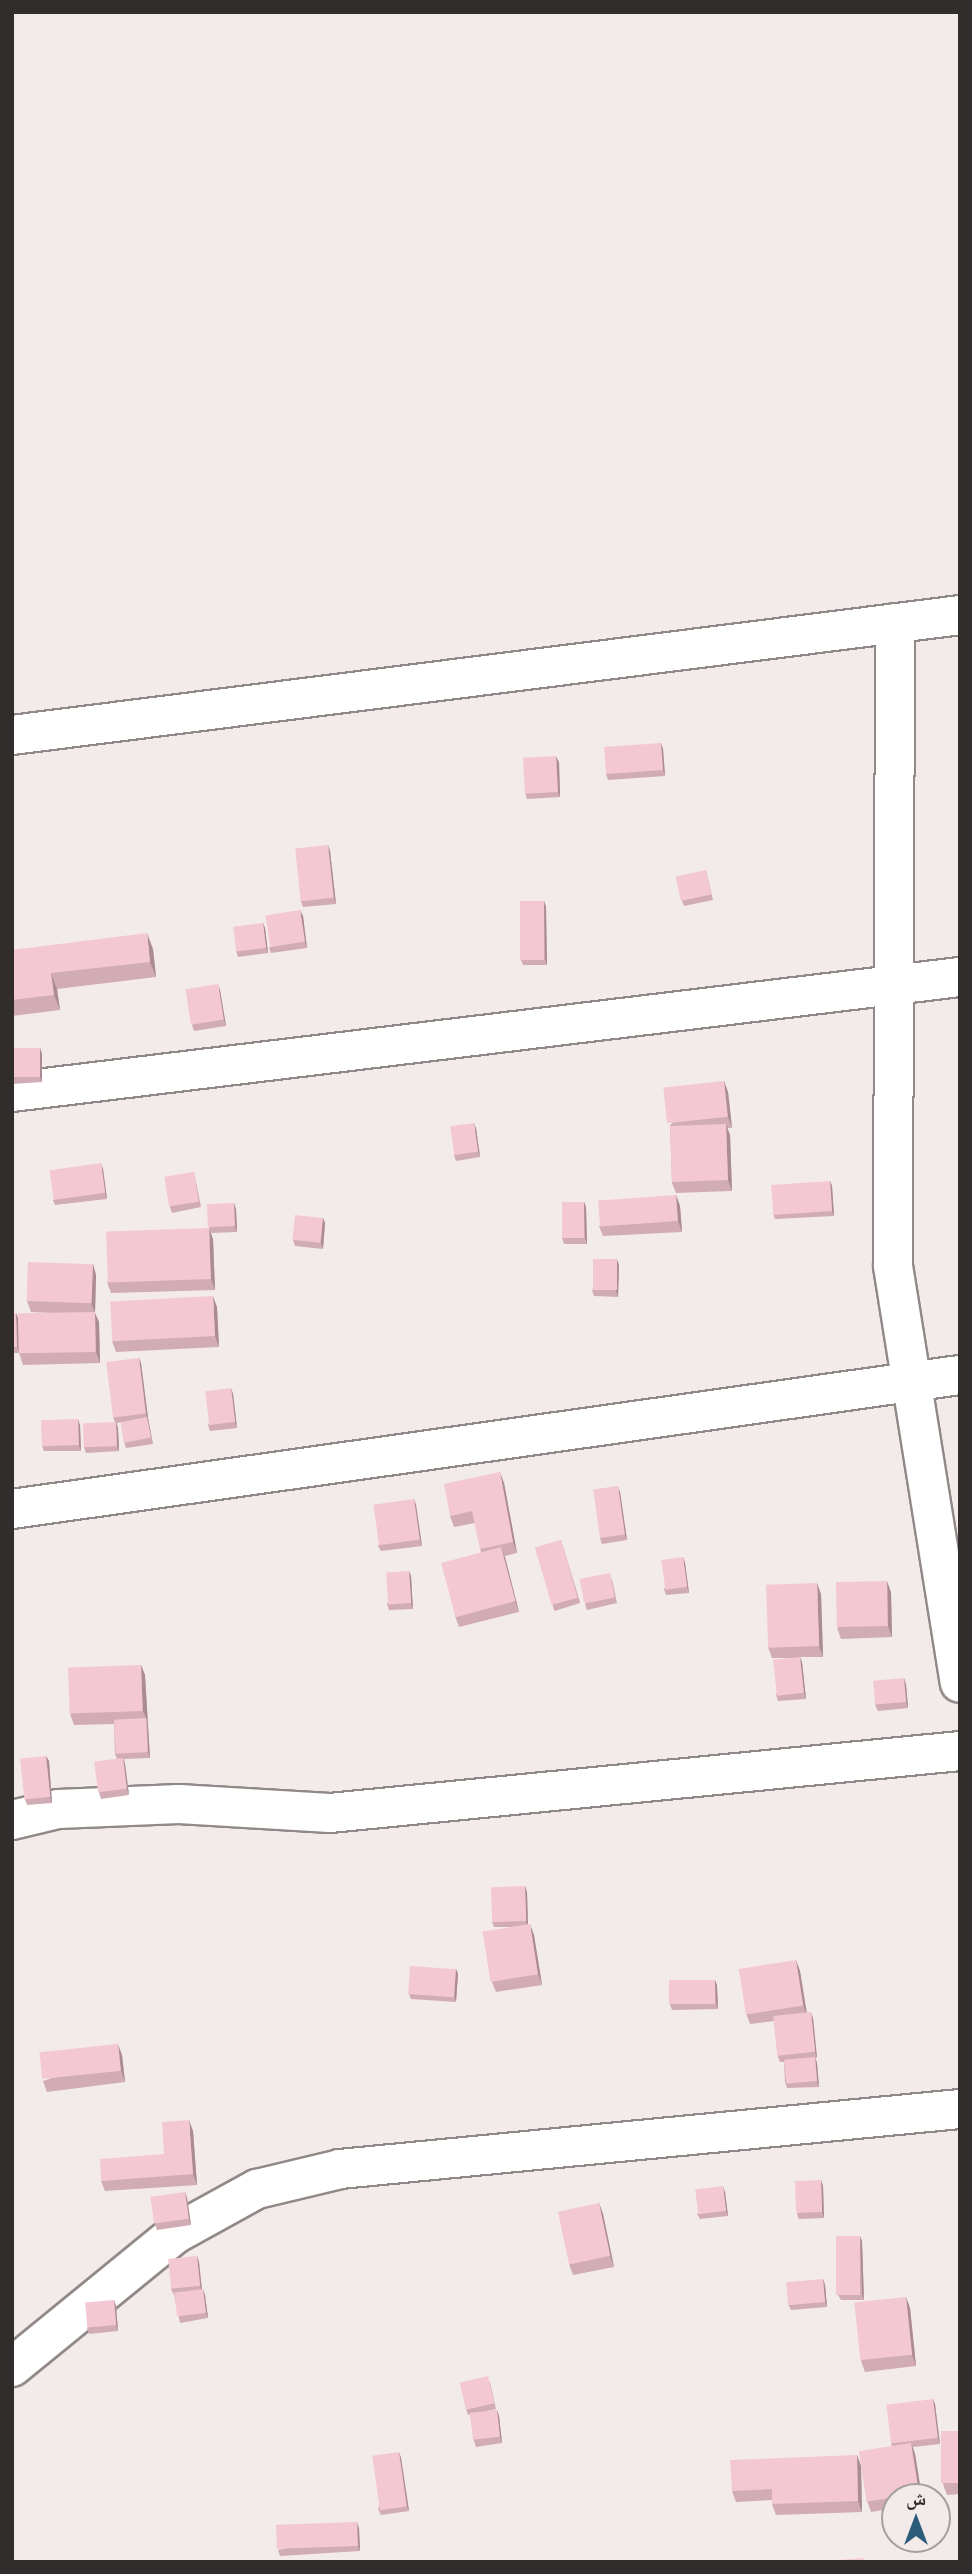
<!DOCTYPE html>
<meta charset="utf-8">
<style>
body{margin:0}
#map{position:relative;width:972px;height:2574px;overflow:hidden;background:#f3ebe9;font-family:"Nunito Sans","Noto Naskh Arabic",sans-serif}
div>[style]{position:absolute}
.roads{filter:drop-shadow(2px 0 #918987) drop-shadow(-2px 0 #918987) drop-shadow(0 2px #918987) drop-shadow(0 -2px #918987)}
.minor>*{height:38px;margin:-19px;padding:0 19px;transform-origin:19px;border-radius:19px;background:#fff}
.wall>*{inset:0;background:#d2acb5;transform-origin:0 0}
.shaded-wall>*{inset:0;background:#ab8c94}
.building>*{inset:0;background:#f4c8d3;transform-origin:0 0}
span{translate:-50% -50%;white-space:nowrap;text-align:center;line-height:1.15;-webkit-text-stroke:6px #f3ebe9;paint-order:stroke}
.frame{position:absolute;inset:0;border:14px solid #312d2d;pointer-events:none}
.north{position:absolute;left:881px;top:2483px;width:70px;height:70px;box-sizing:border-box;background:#f3ebe9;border:2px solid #a59f9e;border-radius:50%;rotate:0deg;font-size:19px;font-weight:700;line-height:28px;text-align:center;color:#312d2d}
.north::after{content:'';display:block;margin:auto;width:24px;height:32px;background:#2a5c79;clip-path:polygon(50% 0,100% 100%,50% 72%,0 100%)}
</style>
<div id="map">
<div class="roads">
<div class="minor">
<div style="left:895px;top:623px;width:643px;rotate:90.18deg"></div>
<div style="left:893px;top:1266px;width:422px;rotate:80.9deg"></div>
<div style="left:12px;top:735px;width:956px;rotate:-7.21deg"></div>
<div style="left:12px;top:1092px;width:955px;rotate:-6.92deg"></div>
<div style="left:12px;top:1509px;width:957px;rotate:-8.05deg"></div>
<div style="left:12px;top:1820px;width:47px;rotate:-13.4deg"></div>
<div style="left:58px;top:1809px;width:121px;rotate:-2.4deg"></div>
<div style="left:179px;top:1804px;width:151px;rotate:3.4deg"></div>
<div style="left:330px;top:1813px;width:633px;rotate:-5.62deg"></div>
<div style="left:12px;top:2367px;width:210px;rotate:-39.2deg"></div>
<div style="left:175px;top:2234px;width:94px;rotate:-28.8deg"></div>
<div style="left:257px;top:2189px;width:85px;rotate:-13.5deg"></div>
<div style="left:340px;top:2169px;width:623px;rotate:-5.53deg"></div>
</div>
</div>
<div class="wall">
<div style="clip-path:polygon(661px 743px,663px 749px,665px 776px,608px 780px,606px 774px)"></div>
<div style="clip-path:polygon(559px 762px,560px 797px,527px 799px,525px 793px)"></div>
<div style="clip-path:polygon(328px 845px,330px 851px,336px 904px,303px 907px,301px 901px)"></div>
<div style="clip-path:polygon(706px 870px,713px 900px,684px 906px,682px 901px)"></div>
<div style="clip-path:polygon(544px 901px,546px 907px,547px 965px,523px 965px,521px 960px)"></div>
<div style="clip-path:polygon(303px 916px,307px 948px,271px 953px,269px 948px)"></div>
<div style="clip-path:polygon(263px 923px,265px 928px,268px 953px,238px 957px,236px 951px)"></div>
<div style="clip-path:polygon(153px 949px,156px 977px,57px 989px,60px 1010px,12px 1016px,12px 950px)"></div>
<div style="clip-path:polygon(220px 990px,226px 1026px,194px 1031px,192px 1025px)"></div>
<div style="clip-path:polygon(40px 1048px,42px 1054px,42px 1082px,12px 1084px,12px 1050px)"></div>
<div style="clip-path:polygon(724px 1081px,728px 1092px,732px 1128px,727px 1128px,730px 1135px,732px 1191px,676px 1193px,672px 1183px,670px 1125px)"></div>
<div style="clip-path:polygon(476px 1128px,480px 1157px,456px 1161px,454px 1155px)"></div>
<div style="clip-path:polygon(103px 1169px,107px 1199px,55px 1205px,53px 1200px)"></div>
<div style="clip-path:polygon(194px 1172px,201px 1207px,172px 1213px,170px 1207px)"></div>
<div style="clip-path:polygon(830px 1181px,832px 1186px,834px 1216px,775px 1219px,773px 1213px)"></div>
<div style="clip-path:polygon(676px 1195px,680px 1206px,682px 1232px,603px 1236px,599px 1226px)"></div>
<div style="clip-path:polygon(584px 1202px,586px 1207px,587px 1244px,564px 1244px,562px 1238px)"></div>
<div style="clip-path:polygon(234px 1203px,236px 1209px,237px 1232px,211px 1233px,209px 1227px)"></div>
<div style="clip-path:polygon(323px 1218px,325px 1223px,323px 1249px,295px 1246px,293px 1240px)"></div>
<div style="clip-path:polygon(213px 1239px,215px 1290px,111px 1293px,107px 1282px)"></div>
<div style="clip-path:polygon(93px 1264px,96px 1275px,95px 1313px,99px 1322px,100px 1363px,23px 1365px,19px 1353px,12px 1353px,12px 1313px,16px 1313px,18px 1318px,51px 1313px,31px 1312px,27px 1301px)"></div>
<div style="clip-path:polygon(619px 1265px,618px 1297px,594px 1296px,592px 1290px)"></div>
<div style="clip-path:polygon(217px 1307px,219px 1347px,116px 1352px,112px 1341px)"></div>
<div style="clip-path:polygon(139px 1358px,141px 1363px,148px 1418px,153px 1444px,126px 1448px,124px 1442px,121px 1422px,117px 1423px,118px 1428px,119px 1451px,86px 1453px,84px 1447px,115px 1422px,113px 1417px)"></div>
<div style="clip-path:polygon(231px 1388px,233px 1394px,237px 1428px,210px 1431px,208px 1425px)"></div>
<div style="clip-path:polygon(80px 1425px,81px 1451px,44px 1451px,42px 1446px)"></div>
<div style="clip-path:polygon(504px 1483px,517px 1553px,505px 1556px,519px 1612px,459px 1627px,455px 1616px,481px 1552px,475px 1523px,454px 1527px,450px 1516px)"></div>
<div style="clip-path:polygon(620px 1492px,627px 1540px,602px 1544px,600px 1538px)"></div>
<div style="clip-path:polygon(414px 1499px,416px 1505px,422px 1546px,381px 1551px,378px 1546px)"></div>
<div style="left:561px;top:1540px;width:66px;height:27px;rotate:73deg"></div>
<div style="clip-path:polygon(683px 1557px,685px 1563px,689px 1593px,666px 1595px,664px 1589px)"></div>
<div style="clip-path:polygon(409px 1571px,411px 1576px,413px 1609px,389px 1610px,387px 1604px)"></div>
<div style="clip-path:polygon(612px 1579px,617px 1603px,587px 1610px,585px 1604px)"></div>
<div style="clip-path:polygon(891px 1592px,892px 1637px,841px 1639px,837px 1628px)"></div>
<div style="clip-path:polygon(821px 1594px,823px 1657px,800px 1657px,802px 1662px,806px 1699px,778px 1701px,776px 1695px,790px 1658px,772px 1658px,768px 1647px)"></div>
<div style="clip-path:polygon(141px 1665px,145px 1675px,150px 1758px,124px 1759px,125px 1764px,129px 1795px,101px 1799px,99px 1793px,117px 1759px,115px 1754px,114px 1724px,74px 1725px,70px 1714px)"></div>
<div style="clip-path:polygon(904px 1678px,906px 1684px,908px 1708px,878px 1711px,875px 1705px)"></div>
<div style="clip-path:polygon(46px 1756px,49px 1761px,52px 1803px,27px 1805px,25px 1799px)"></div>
<div style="clip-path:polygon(525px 1886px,527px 1892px,528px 1924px,534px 1935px,542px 1985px,496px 1992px,492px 1982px,512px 1927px,494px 1927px,492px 1922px)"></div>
<div style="clip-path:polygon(796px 1960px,800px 1971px,807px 2013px,813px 2018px,817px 2058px,815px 2058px,817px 2063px,819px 2087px,787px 2088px,785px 2082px,784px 2062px,780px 2062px,778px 2057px,774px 2021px,750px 2024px,746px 2013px)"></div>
<div style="clip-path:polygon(456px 1969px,458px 1974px,456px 2002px,411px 1999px,409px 1994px)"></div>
<div style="clip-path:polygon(715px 1980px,717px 1985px,718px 2009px,672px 2010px,670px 2004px)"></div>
<div style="clip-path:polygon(122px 2055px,125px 2082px,47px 2092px,43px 2081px)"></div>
<div style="clip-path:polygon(193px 2131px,197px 2185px,105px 2191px,101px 2181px,164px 2154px)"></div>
<div style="clip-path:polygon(821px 2180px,823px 2186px,824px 2218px,799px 2219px,797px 2214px)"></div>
<div style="clip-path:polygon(185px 2192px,187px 2198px,191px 2225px,157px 2230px,155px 2224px)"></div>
<div style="clip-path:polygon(725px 2192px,728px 2216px,700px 2219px,697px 2214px)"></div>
<div style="clip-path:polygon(599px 2203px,603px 2214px,614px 2267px,573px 2275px,569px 2264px)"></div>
<div style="clip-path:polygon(862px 2241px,864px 2300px,841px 2300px,838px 2295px)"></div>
<div style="clip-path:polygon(197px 2256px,199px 2262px,202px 2289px,205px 2295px,208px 2318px,180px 2323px,174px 2295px,171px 2289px)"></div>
<div style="clip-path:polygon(823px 2279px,825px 2285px,827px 2307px,791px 2310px,788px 2304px)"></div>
<div style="clip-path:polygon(906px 2297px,910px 2308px,916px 2366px,865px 2372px,861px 2361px)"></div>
<div style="clip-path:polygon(114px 2300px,116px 2306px,118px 2331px,89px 2334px,87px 2328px)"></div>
<div style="clip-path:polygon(490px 2382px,496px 2409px,482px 2412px,497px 2410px,499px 2416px,502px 2443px,476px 2447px,474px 2441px,470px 2414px,468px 2415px,466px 2409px)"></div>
<div style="clip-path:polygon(933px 2399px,935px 2404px,940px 2444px,913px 2447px,915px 2454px,922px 2497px,895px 2497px,895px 2508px,871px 2512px,867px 2501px,892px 2446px,891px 2444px)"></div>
<div style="clip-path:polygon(960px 2431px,960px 2494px,947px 2495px,943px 2484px)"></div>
<div style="clip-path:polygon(399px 2452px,401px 2458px,409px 2511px,381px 2515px,378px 2509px)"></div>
<div style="clip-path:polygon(857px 2455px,861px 2466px,862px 2512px,776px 2515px,772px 2504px,772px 2500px,736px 2502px,732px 2491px)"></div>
<div style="clip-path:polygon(359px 2528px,360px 2551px,280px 2556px,278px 2550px)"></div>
</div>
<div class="shaded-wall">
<div style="clip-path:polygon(661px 743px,663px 749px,665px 776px,663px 770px)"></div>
<div style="clip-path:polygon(556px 756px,559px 762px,560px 797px,558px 792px)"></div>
<div style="clip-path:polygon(328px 845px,330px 851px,336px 904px,334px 898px)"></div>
<div style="clip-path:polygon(544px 901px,546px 907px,547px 965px,545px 960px)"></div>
<div style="clip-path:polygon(300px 910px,303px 916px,307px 948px,305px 942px)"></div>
<div style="clip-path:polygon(263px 923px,265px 928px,268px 953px,266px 948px)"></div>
<div style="clip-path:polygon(147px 933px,153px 949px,156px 977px,150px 962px)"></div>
<div style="clip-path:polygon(51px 973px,57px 989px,60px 1010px,54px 995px)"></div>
<div style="clip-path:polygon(218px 984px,220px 990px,226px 1026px,224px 1020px)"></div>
<div style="clip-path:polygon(40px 1048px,42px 1054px,42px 1082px,40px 1077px)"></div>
<div style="clip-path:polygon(724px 1081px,728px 1092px,732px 1128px,728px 1117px)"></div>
<div style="clip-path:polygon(474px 1123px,476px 1128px,480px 1157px,478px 1152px)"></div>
<div style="clip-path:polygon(726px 1124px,730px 1135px,732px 1191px,728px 1180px)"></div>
<div style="clip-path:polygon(101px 1163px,103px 1169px,107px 1199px,105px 1193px)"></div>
<div style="clip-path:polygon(830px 1181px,832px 1186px,834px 1216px,832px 1211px)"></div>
<div style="clip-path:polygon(676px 1195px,680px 1206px,682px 1232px,678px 1221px)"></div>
<div style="clip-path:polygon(584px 1202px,586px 1207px,587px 1244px,585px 1238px)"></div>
<div style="clip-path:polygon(234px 1203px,236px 1209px,237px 1232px,235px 1226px)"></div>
<div style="clip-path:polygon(323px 1218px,325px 1223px,323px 1249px,321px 1243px)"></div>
<div style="clip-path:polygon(209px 1228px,213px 1239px,215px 1290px,211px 1279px)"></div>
<div style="clip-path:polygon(617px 1259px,619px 1265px,618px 1297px,616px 1291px)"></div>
<div style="clip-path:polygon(93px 1264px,96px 1275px,95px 1313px,99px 1322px,100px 1363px,96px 1352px,95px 1313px,91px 1303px)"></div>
<div style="clip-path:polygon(213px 1296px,217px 1307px,219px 1347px,215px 1336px)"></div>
<div style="clip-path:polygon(16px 1313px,18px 1318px,19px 1353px,17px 1347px)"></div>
<div style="clip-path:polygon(139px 1358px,141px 1363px,148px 1418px,153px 1444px,146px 1414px)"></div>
<div style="clip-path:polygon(231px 1388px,233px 1394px,237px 1428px,235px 1422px)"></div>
<div style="clip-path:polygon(78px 1419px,80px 1425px,81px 1451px,79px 1445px)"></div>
<div style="clip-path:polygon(116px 1422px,118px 1428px,119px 1451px,117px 1446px)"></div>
<div style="clip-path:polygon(500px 1472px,504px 1483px,517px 1553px,513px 1542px)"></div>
<div style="clip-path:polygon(618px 1486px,620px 1492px,627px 1540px,625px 1535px)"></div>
<div style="clip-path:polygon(414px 1499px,416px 1505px,422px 1546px,420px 1540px)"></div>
<div style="clip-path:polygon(501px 1547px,505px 1558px,519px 1612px,515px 1601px)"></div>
<div style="clip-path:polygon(683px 1557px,685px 1563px,689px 1593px,687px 1587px)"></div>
<div style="clip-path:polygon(409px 1571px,411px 1576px,413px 1609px,411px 1603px)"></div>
<div style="clip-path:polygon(887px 1581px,891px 1592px,892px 1637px,888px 1626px)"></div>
<div style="clip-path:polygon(817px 1583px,821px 1594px,823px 1657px,819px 1646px)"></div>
<div style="clip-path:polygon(800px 1657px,802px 1662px,806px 1699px,804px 1693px)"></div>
<div style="clip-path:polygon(141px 1665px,145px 1675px,150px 1758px,148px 1752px,147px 1720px,143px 1711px)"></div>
<div style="clip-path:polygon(904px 1678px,906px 1684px,908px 1708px,906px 1702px)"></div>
<div style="clip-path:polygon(46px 1756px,49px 1761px,52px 1803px,50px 1797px)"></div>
<div style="clip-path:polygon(123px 1758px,125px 1764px,129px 1795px,127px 1789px)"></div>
<div style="clip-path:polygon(525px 1886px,527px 1892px,528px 1927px,526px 1921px)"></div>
<div style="clip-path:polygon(530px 1924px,534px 1935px,542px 1985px,538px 1974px)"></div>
<div style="clip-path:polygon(796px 1960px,800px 1971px,807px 2016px,803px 2005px)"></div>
<div style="clip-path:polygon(456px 1969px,458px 1974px,456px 2002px,454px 1996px)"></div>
<div style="clip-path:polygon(715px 1980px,717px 1985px,718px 2009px,716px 2003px)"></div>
<div style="clip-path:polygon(811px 2012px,813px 2018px,817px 2058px,815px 2052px)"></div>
<div style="clip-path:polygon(118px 2044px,122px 2055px,125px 2082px,121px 2071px)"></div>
<div style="clip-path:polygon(815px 2057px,817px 2063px,819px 2087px,817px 2081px)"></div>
<div style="clip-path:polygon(189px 2120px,193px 2131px,197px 2185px,193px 2174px)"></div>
<div style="clip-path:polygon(821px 2180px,823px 2186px,824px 2218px,822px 2212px)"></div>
<div style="clip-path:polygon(723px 2186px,725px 2192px,728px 2216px,726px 2211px)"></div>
<div style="clip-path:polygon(185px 2192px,187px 2198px,191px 2225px,189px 2219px)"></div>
<div style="clip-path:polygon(599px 2203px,603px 2214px,614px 2267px,610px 2256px)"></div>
<div style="clip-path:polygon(860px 2236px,862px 2241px,864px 2300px,862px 2294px)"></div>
<div style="clip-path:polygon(197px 2256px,199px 2262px,202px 2292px,200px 2286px)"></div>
<div style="clip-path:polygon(823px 2279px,825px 2285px,827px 2307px,825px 2302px)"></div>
<div style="clip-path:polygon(203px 2289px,205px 2295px,208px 2318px,206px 2313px)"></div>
<div style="clip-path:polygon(906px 2297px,910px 2308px,916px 2366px,912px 2355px)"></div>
<div style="clip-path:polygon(114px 2300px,116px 2306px,118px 2331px,116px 2325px)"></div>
<div style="clip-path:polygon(933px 2399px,935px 2404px,940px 2444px,938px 2438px)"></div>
<div style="clip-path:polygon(497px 2410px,499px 2416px,502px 2443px,500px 2437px)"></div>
<div style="clip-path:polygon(911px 2443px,915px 2454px,922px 2497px,920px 2497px,919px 2493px)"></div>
<div style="clip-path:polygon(399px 2452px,401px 2458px,409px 2511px,407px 2506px)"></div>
<div style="clip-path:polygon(857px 2455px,861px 2466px,862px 2512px,858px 2501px)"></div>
<div style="clip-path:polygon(357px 2522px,359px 2528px,360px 2551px,358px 2546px)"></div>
</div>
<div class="building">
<div style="left:661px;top:743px;width:27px;height:57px;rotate:86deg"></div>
<div style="left:556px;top:756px;width:36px;height:33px;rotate:87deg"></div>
<div style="left:328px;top:845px;width:53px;height:33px;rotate:84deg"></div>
<div style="left:706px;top:870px;width:25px;height:31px;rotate:78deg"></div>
<div style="left:520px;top:901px;width:24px;height:59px"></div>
<div style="left:300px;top:910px;width:32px;height:35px;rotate:81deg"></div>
<div style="left:263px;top:923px;width:25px;height:30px;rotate:83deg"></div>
<div style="clip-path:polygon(147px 933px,150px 962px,51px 973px,54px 995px,12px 1000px,12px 950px)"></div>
<div style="left:218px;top:984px;width:36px;height:33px;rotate:81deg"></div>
<div style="left:40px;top:1048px;width:29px;height:28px;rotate:90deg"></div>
<div style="left:724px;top:1081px;width:36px;height:61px;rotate:84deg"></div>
<div style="left:474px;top:1123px;width:29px;height:24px;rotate:82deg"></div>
<div style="left:726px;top:1124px;width:56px;height:56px;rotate:88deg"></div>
<div style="left:101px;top:1163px;width:30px;height:52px;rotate:82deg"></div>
<div style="left:194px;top:1172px;width:30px;height:30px;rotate:81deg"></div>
<div style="left:830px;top:1181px;width:30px;height:59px;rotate:86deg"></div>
<div style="left:676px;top:1195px;width:26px;height:78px;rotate:86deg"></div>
<div style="left:562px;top:1202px;width:22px;height:36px"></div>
<div style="left:234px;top:1203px;width:23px;height:27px;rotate:88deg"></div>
<div style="left:295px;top:1215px;width:28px;height:25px;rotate:6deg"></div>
<div style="left:209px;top:1228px;width:51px;height:103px;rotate:88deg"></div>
<div style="left:593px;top:1259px;width:24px;height:31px"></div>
<div style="left:28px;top:1262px;width:65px;height:39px;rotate:2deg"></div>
<div style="left:213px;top:1296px;width:40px;height:103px;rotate:87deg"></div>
<div style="left:95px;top:1312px;width:40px;height:77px;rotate:89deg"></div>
<div style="clip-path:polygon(12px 1313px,16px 1313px,17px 1347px,12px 1347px)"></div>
<div style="left:139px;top:1358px;width:56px;height:33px;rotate:83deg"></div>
<div style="left:231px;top:1388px;width:34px;height:26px;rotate:83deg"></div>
<div style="left:147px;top:1417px;width:21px;height:27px;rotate:79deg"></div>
<div style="left:78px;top:1419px;width:26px;height:37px;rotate:88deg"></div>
<div style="left:116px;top:1422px;width:24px;height:33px;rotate:88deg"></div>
<div style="clip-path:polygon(500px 1472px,513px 1542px,480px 1549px,472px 1511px,450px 1516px,444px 1484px)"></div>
<div style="left:618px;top:1486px;width:49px;height:25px;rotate:82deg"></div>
<div style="left:414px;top:1499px;width:41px;height:41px;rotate:82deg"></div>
<div style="left:561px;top:1540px;width:60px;height:27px;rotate:74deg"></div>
<div style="left:501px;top:1547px;width:56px;height:62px;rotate:75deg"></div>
<div style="left:683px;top:1557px;width:30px;height:22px;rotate:82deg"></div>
<div style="left:409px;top:1571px;width:32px;height:23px;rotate:86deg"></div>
<div style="left:610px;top:1573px;width:25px;height:31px;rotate:79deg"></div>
<div style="left:887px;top:1581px;width:45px;height:51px;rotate:89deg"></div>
<div style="left:817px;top:1583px;width:63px;height:51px;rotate:88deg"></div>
<div style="left:800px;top:1657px;width:36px;height:27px;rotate:84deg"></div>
<div style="left:141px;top:1665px;width:46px;height:73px;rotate:88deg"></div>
<div style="left:904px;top:1678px;width:24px;height:31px;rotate:85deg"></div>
<div style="left:146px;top:1718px;width:34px;height:32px;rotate:87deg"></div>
<div style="left:46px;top:1756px;width:41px;height:26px;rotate:84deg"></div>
<div style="left:123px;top:1758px;width:31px;height:29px;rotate:83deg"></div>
<div style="left:525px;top:1886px;width:35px;height:34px;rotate:88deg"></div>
<div style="left:530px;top:1924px;width:51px;height:48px;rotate:81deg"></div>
<div style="left:796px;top:1960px;width:46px;height:58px;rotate:81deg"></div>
<div style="left:410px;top:1966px;width:46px;height:28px;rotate:4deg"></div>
<div style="left:669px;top:1980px;width:46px;height:24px"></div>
<div style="left:811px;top:2012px;width:40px;height:38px;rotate:84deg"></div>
<div style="left:118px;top:2044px;width:27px;height:79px;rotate:84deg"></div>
<div style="left:815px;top:2057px;width:24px;height:31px;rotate:85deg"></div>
<div style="clip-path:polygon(189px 2120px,193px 2174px,101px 2181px,100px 2159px,164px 2154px,162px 2122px)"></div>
<div style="left:821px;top:2180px;width:32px;height:26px;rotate:88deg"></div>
<div style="left:723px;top:2186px;width:25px;height:28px;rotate:83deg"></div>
<div style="left:185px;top:2192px;width:27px;height:35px;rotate:82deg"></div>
<div style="left:599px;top:2203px;width:54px;height:42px;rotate:78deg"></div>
<div style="left:836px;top:2236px;width:24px;height:59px"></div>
<div style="left:197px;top:2256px;width:30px;height:29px;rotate:84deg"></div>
<div style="left:823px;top:2279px;width:23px;height:37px;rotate:85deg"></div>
<div style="left:203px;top:2289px;width:24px;height:29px;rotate:83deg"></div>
<div style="left:906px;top:2297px;width:58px;height:52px;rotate:84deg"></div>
<div style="left:114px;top:2300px;width:25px;height:29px;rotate:85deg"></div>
<div style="left:488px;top:2376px;width:28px;height:29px;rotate:77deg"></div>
<div style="left:933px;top:2399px;width:39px;height:47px;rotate:83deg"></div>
<div style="left:497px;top:2410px;width:27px;height:27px;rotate:84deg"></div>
<div style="left:960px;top:2431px;width:52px;height:19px;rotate:90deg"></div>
<div style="left:911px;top:2443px;width:51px;height:53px;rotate:81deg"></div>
<div style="left:399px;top:2452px;width:55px;height:27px;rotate:82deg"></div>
<div style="clip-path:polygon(857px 2455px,858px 2501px,772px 2504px,772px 2489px,732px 2491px,730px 2460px)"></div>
<div style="left:357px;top:2522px;width:24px;height:81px;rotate:88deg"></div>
<div style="clip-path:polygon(864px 2558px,865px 2562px,825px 2562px,825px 2561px)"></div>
</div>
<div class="frame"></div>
<div class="north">ش</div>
</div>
